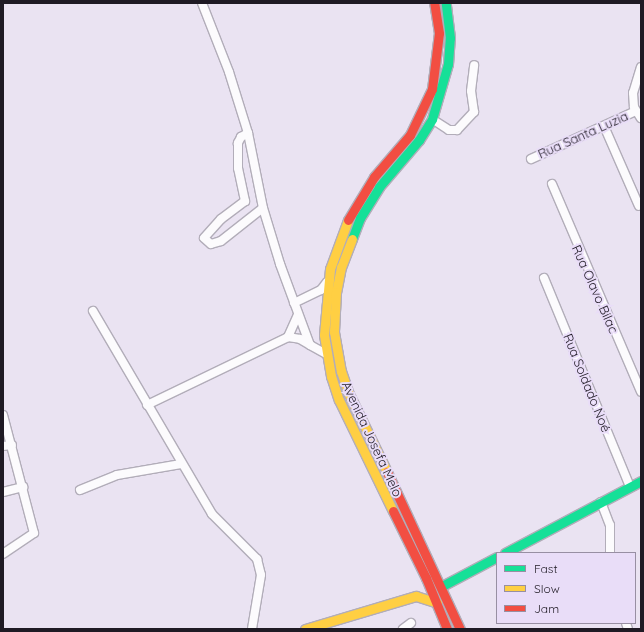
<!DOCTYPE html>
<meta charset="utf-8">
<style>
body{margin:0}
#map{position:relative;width:644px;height:632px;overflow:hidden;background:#eae3f2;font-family:Quicksand,sans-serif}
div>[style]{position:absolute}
.roads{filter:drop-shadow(1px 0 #b2adb9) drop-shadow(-1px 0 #b2adb9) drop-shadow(0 1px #b2adb9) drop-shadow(0 -1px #b2adb9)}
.street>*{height:8px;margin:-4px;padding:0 4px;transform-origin:4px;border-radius:4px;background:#fcfbfd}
.fast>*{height:9px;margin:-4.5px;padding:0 4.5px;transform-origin:4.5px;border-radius:4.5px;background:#16e098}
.slow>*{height:9px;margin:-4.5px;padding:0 4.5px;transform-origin:4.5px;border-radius:4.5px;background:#ffcf43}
.jam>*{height:9px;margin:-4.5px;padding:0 4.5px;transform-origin:4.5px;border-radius:4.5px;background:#f24e42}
span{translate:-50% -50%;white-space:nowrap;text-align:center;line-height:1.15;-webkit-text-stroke:4px #e9ddf8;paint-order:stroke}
.street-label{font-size:13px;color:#1f1a24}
.frame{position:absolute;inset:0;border:4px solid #1f1a24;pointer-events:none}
.legend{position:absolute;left:496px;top:552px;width:140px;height:72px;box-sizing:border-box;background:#e9ddf8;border:1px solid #988fa3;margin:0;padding:5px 7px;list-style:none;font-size:12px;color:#1f1a24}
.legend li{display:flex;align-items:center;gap:8px;height:20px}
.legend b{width:20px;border:1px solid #988fa3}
</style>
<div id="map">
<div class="roads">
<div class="street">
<div style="left:202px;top:3px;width:74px;rotate:68.6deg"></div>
<div style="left:229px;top:72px;width:64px;rotate:72.7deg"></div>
<div style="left:248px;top:133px;width:76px;rotate:78.7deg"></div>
<div style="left:263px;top:208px;width:59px;rotate:73.1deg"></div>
<div style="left:280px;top:264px;width:86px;rotate:69.7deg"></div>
<div style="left:310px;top:345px;width:18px;rotate:29deg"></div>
<div style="left:641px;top:67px;width:27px;rotate:107deg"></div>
<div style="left:633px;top:93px;width:14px;rotate:86deg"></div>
<div style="left:634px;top:107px;width:13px;rotate:58deg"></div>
<div style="left:432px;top:119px;width:20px;rotate:33deg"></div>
<div style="left:449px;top:130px;width:8px"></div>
<div style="left:457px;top:130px;width:25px;rotate:-47deg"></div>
<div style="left:474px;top:112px;width:21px;rotate:-98deg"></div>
<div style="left:471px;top:91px;width:26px;rotate:-83deg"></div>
<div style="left:604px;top:126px;width:87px;rotate:66.4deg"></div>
<div style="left:248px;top:133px;width:8px;rotate:150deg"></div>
<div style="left:241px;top:137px;width:7px;rotate:117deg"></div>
<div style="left:238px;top:143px;width:25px;rotate:90deg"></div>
<div style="left:238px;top:168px;width:34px;rotate:78deg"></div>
<div style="left:245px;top:201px;width:30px;rotate:143deg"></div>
<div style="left:221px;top:219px;width:25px;rotate:132deg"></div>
<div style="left:204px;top:238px;width:9px;rotate:41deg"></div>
<div style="left:211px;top:244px;width:10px;rotate:-17deg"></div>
<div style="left:221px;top:241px;width:53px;rotate:-38.2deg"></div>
<div style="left:531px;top:159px;width:115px;rotate:-24.6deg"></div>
<div style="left:552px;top:184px;width:226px;rotate:66.8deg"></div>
<div style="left:544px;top:278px;width:226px;rotate:67.6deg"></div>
<div style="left:294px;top:303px;width:30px;rotate:-26deg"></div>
<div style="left:321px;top:290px;width:10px;rotate:-53deg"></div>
<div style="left:93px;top:311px;width:235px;rotate:59.6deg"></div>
<div style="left:212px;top:514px;width:64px;rotate:45deg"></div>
<div style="left:257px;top:559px;width:16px;rotate:76deg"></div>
<div style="left:261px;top:575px;width:55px;rotate:99.5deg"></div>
<div style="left:288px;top:337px;width:12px;rotate:9deg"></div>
<div style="left:300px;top:339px;width:12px;rotate:31deg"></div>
<div style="left:147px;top:405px;width:157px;rotate:-25.7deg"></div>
<div style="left:288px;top:337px;width:24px;rotate:-66deg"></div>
<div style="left:3px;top:415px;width:122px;rotate:75.3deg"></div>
<div style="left:34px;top:533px;width:37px;rotate:146deg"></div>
<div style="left:3px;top:446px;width:9px;rotate:-6deg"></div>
<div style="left:80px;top:490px;width:40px;rotate:-22deg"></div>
<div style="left:117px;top:475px;width:65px;rotate:-9.8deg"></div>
<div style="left:3px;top:492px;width:21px;rotate:-14deg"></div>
<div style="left:601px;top:502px;width:25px;rotate:69deg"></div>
<div style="left:610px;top:525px;width:28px;rotate:90deg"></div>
<div style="left:626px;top:623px;width:6px;rotate:72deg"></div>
<div style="left:403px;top:629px;width:10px;rotate:-37deg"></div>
</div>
<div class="fast">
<div style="left:352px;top:239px;width:22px;rotate:-69deg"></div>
<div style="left:360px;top:218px;width:36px;rotate:-58deg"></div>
<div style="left:379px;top:187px;width:62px;rotate:-49.6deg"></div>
<div style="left:419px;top:140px;width:25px;rotate:-58deg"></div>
<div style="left:432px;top:119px;width:57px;rotate:-73.8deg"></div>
<div style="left:448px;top:64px;width:26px;rotate:-86deg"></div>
<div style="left:450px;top:38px;width:35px;rotate:-97deg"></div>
<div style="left:505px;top:553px;width:154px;rotate:-27.9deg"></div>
<div style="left:442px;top:586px;width:62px;rotate:-27.8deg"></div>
</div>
<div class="slow">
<div style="left:348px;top:220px;width:52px;rotate:110.2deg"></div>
<div style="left:330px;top:269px;width:66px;rotate:95.2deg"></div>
<div style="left:324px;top:335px;width:42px;rotate:80.3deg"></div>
<div style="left:331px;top:376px;width:25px;rotate:72deg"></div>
<div style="left:339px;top:400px;width:123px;rotate:64.1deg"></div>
<div style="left:352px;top:239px;width:30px;rotate:111deg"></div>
<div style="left:341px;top:267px;width:25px;rotate:101deg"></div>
<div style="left:336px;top:292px;width:40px;rotate:92.9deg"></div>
<div style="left:334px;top:332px;width:40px;rotate:80deg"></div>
<div style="left:341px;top:371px;width:24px;rotate:71deg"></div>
<div style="left:349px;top:394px;width:87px;rotate:64deg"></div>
<div style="left:305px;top:629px;width:116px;rotate:-16.6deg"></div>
<div style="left:416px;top:596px;width:22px;rotate:18deg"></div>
</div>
<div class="jam">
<div style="left:348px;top:220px;width:50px;rotate:-58.8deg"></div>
<div style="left:374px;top:177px;width:55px;rotate:-49.4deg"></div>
<div style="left:410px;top:135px;width:51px;rotate:-64.4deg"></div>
<div style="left:432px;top:89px;width:56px;rotate:-82.9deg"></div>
<div style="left:439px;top:33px;width:30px;rotate:-99deg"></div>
<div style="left:387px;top:472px;width:173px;rotate:65.1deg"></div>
<div style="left:393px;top:511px;width:75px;rotate:63.8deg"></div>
<div style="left:426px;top:578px;width:55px;rotate:67.6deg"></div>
</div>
</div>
<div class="street-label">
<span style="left:583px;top:135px;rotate:-24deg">Rua Santa Luzia</span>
<span style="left:595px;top:289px;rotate:66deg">Rua Olavo Bilac</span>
<span style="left:587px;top:383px;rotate:68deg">Rua Soldado Noé</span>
<span style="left:372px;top:439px;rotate:65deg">Avenida Josefa Melo</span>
</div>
<div class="frame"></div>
<ul class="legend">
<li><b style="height:5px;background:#16e098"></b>Fast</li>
<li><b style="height:5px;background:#ffcf43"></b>Slow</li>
<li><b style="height:5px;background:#f24e42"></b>Jam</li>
</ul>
</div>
